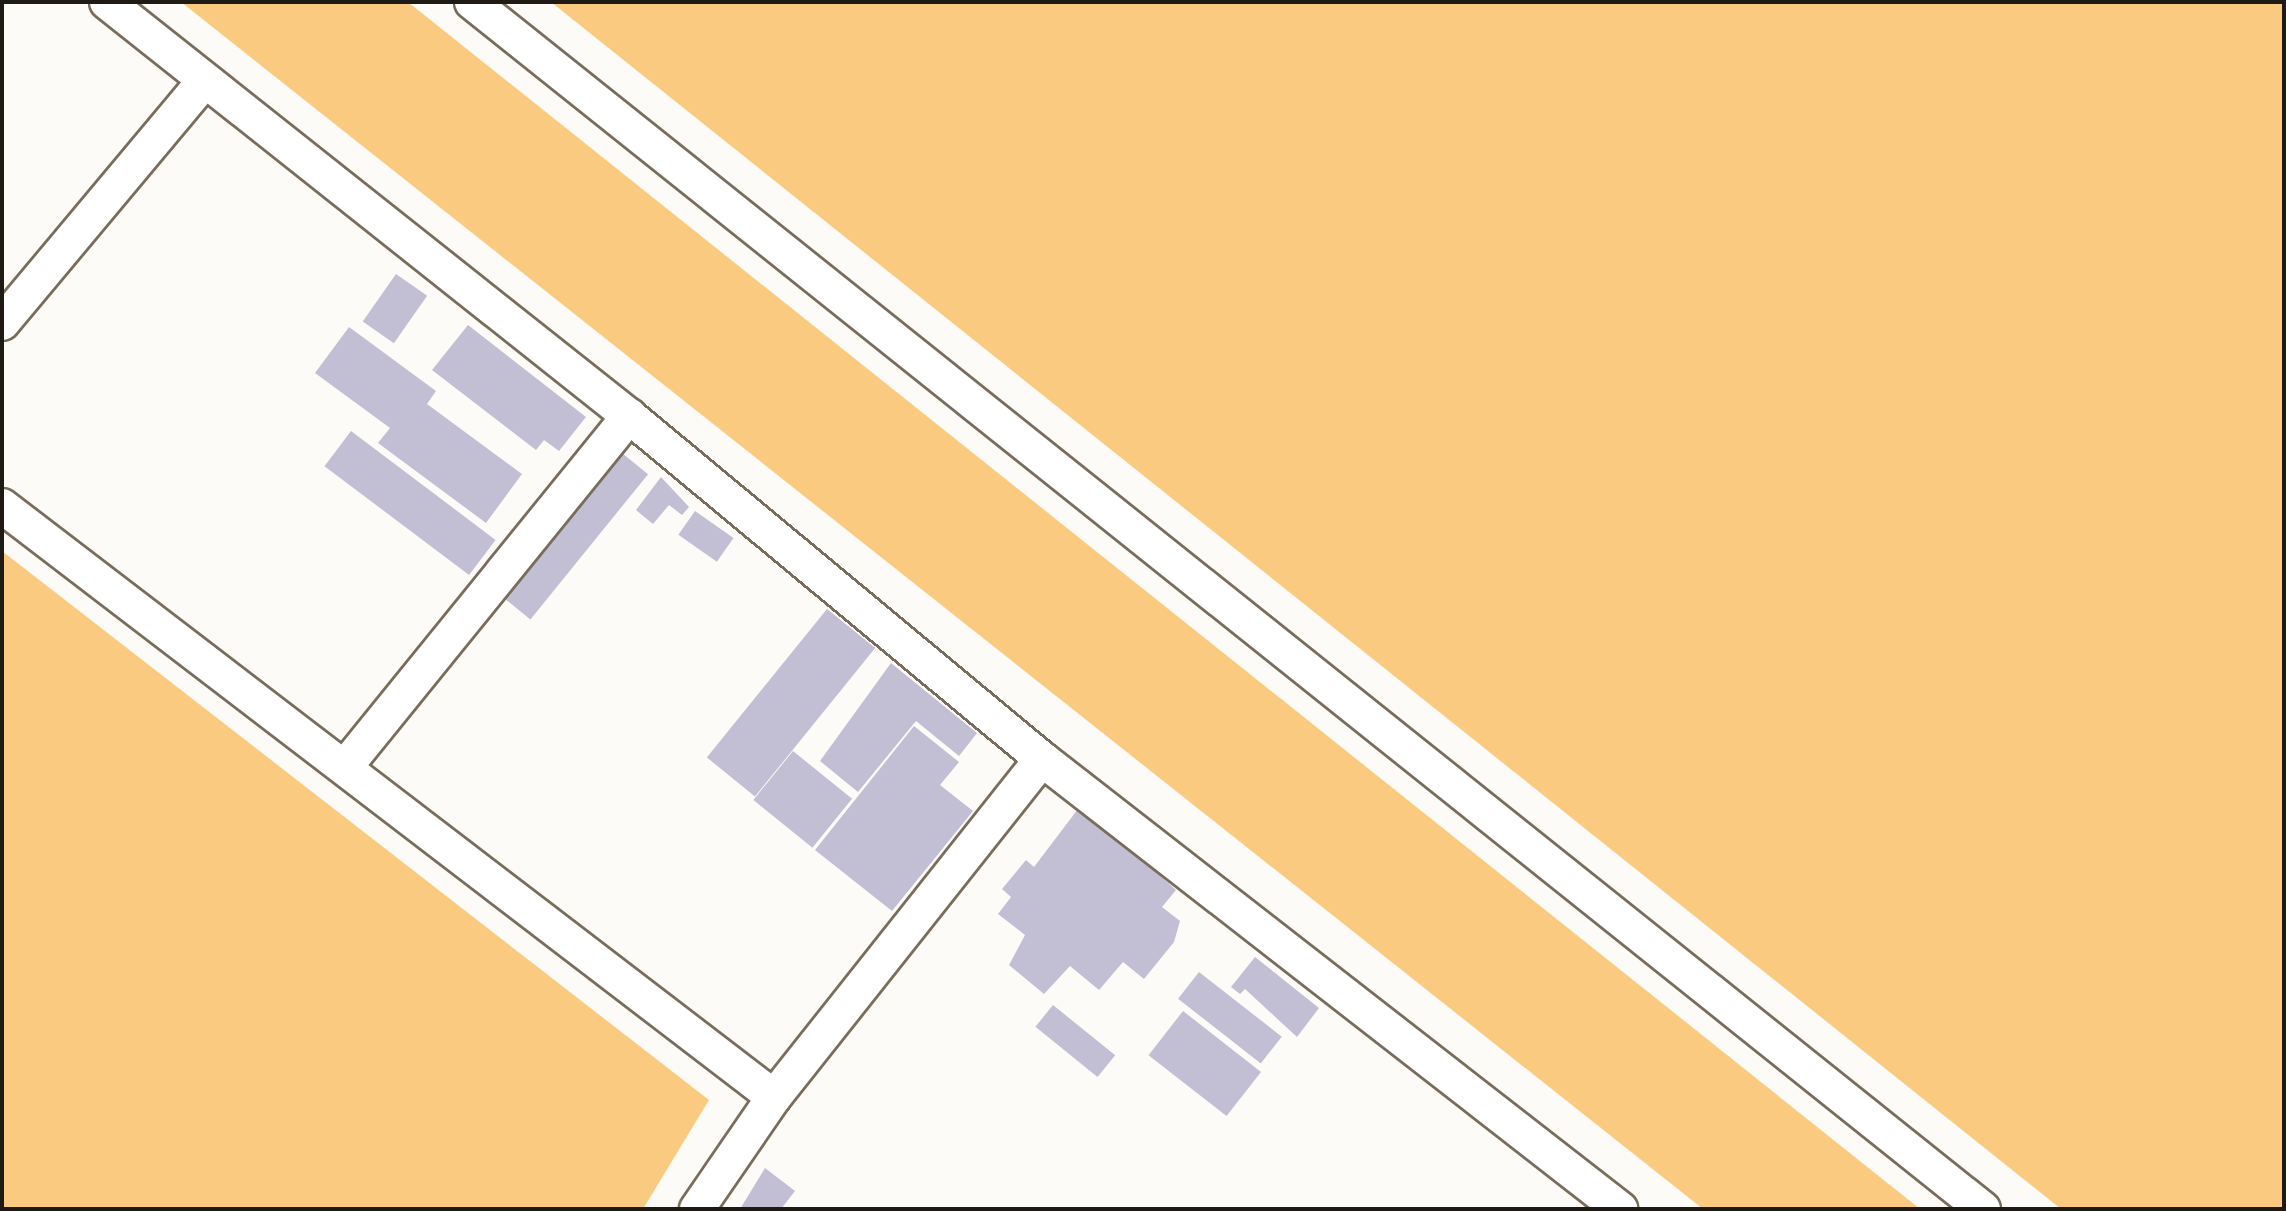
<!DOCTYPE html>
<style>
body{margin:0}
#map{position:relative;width:2286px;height:1211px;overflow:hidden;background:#fdfbf7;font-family:Commissioner,sans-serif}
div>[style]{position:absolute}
.water>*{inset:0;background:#faca81}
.building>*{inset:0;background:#c2bed3;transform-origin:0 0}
.roads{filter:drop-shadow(2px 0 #786d5c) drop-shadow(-2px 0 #786d5c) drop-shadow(0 2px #786d5c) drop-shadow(0 -2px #786d5c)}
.minor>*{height:34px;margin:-17px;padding:0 17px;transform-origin:17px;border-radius:17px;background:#fff}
span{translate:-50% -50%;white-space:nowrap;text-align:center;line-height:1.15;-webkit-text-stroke:7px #fff;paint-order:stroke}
.frame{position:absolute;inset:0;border:4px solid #1f1a13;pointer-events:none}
</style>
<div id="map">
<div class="water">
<div style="clip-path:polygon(181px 2px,408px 2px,1920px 1209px,1703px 1209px)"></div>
<div style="clip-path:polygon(551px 2px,2284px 2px,2284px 1209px,2061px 1209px)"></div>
<div style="clip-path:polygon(2px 551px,709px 1100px,643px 1209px,2px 1209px)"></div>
</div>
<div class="building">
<div style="left:396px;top:274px;width:38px;height:58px;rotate:35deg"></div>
<div style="clip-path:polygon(468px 325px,586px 417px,559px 451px,544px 440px,536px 450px,432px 370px)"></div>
<div style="clip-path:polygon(349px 327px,436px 391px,427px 404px,522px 474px,486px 523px,378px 443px,390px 428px,315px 373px)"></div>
<div style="left:351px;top:431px;width:181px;height:44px;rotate:37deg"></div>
<div style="left:617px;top:449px;width:40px;height:187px;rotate:39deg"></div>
<div style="clip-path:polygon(661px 477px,689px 507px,682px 515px,669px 505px,653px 524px,636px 510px)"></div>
<div style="left:695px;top:511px;width:47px;height:29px;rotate:35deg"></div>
<div style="left:827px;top:609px;width:62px;height:191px;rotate:39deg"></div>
<div style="clip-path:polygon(891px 663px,977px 733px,959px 756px,916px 721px,858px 792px,820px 761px)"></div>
<div style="clip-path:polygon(914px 726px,959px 762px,940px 785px,973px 811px,892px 911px,815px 850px)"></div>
<div style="left:793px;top:751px;width:76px;height:63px;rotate:39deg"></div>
<div style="clip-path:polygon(1081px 805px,1176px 890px,1162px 907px,1180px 921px,1174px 942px,1144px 979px,1123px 962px,1099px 990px,1070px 966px,1044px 994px,1009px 965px,1025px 935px,998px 914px,1011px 897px,1002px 889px,1026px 860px,1034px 867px)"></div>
<div style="clip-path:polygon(1255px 957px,1319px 1008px,1297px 1037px,1245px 989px,1240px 994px,1231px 987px)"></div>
<div style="left:1199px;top:972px;width:105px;height:34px;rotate:38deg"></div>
<div style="left:1053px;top:1005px;width:80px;height:28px;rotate:39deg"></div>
<div style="left:1183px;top:1011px;width:99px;height:56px;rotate:38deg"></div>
<div style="clip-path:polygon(765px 1168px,795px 1191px,781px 1209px,740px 1209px)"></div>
</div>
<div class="roads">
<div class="minor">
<div style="left:107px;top:2px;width:666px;rotate:38.42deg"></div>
<div style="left:629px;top:416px;width:537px;rotate:39.71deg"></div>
<div style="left:1042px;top:759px;width:733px;rotate:37.9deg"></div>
<div style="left:472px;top:2px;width:1934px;rotate:38.62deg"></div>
<div style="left:2px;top:323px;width:313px;rotate:-50.1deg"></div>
<div style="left:2px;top:506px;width:972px;rotate:37.44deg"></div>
<div style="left:345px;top:767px;width:452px;rotate:-51deg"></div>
<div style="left:697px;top:1209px;width:136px;rotate:-55.5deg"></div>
<div style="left:774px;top:1097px;width:431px;rotate:-51.6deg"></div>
</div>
</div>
<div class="frame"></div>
</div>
